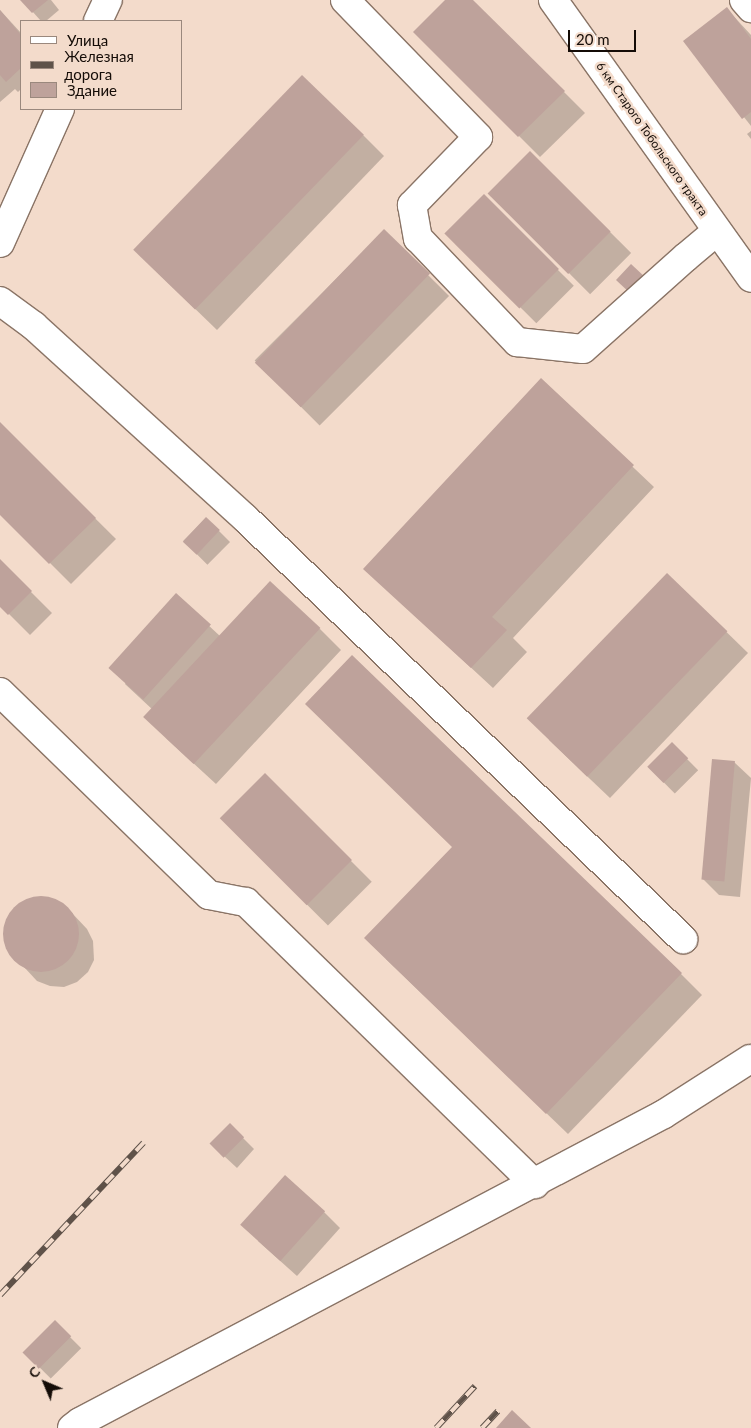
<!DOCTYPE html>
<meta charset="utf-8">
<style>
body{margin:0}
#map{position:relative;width:751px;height:1428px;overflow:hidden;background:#f3dbcb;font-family:Lato,sans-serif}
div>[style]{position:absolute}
.shadow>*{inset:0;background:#0003;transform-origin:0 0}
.building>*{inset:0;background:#bea29b;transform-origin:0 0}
.round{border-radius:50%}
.roads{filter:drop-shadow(1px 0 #8a7466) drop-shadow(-1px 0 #8a7466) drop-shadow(0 1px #8a7466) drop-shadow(0 -1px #8a7466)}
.minor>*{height:28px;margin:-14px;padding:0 14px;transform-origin:14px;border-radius:14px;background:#fff}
.rail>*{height:5.5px;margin-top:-2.75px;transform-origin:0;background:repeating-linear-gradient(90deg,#f3dbcb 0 11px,#5f5249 0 22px);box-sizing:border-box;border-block:1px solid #5f5249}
span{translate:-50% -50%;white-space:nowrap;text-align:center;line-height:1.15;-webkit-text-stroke:5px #f3dbcb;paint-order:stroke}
.street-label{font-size:12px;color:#140c07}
.legend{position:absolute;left:20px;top:20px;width:162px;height:90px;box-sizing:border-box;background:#f3dbcb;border:1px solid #9a887d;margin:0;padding:6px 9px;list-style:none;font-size:15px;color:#140c07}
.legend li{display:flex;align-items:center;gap:10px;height:25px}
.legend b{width:25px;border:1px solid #9a887d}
.north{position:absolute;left:20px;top:1358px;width:50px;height:50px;-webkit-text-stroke:4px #f3dbcb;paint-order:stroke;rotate:315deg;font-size:14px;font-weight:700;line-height:20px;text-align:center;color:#140c07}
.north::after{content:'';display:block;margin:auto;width:18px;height:22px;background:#140c07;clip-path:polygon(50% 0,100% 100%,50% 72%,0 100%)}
.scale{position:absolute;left:568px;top:30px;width:68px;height:22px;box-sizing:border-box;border:2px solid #140c07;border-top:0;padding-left:6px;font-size:15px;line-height:18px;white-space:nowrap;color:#140c07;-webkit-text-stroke:4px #f3dbcb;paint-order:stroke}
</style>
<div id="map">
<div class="shadow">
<div style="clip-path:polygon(22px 0,51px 0,59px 10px,46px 21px,41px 21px)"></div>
<div style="clip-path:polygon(447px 0,472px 0,585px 113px,540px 157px,415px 32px)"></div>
<div style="clip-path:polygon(727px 9px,751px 35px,751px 126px,684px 41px)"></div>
<div style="clip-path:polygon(0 10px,21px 33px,21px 89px,18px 92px,15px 89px,0 102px)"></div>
<div style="clip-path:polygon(751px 131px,751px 139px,747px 134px)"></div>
<div style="clip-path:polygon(363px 135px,384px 156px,217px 330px,157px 272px)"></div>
<div style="left:530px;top:152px;width:143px;height:58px;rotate:45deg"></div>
<div style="left:484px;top:196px;width:127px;height:53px;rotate:45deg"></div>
<div style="left:384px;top:231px;width:92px;height:183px;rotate:45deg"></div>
<div style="clip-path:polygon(541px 380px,654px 487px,513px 638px,527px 652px,493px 688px,386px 589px)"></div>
<div style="clip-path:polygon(0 424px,116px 539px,71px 584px,0 513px)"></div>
<div style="left:206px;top:518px;width:34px;height:32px;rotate:45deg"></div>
<div style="clip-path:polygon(0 561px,52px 613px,30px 635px,0 605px)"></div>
<div style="clip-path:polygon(667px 574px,748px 653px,610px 798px,549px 740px)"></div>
<div style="clip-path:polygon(176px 595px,221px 637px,320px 629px,341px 650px,216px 784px,167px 739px,153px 710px,125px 684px)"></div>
<div style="left:672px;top:744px;width:37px;height:33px;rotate:45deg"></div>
<div style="clip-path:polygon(734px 762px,751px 778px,740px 897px,719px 895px,703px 879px)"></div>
<div style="left:265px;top:775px;width:151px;height:62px;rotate:45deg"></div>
<div style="clip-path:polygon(49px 898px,61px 903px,71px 912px,87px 929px,93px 941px,94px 960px,88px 972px,77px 982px,64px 987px,50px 986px,37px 981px,10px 952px,5px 939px,5px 926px,10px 914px,19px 905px,31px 899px)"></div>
<div style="clip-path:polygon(386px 959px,681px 974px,702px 995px,568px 1134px)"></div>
<div style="clip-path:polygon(230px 1125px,254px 1149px,237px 1168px,223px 1155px)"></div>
<div style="clip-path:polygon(324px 1212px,340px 1228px,297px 1276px,258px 1241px)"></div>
<div style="left:55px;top:1322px;width:37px;height:43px;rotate:45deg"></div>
</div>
<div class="building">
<div style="clip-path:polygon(20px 0,48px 0,32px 13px)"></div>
<div style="clip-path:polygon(445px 0,473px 0,565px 91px,518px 137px,413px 32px)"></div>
<div style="clip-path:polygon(727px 7px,751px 39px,751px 112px,742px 119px,683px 41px)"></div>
<div style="clip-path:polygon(0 10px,21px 35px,21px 68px,6px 82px,0 75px)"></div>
<div style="left:302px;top:75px;width:86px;height:243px;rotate:44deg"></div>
<div style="left:530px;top:151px;width:114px;height:60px;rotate:45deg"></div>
<div style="left:484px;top:194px;width:106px;height:56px;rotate:45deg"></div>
<div style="left:384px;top:229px;width:64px;height:186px;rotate:44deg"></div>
<div style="left:631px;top:264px;width:22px;height:22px;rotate:43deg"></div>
<div style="clip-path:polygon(541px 378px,634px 465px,492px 617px,507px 630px,471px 668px,363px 569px)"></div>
<div style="clip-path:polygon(0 422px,96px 518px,49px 564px,0 515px)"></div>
<div style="left:206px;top:517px;width:19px;height:34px;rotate:43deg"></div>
<div style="clip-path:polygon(0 559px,32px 591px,8px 615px,0 607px)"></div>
<div style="left:667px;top:573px;width:84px;height:202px;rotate:44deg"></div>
<div style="left:270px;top:581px;width:69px;height:186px;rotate:43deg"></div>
<div style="left:176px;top:593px;width:47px;height:101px;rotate:42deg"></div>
<div style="clip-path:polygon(352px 655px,682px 973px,546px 1114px,364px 938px,452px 847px,305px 704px)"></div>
<div style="left:672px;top:742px;width:23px;height:35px;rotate:45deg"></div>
<div style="left:712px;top:759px;width:23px;height:121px;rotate:5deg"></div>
<div style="left:265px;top:773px;width:123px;height:64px;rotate:45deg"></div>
<div class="round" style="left:3px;top:896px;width:76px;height:76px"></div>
<div style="left:230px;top:1123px;width:20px;height:29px;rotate:45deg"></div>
<div style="left:285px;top:1175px;width:54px;height:67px;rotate:42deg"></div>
<div style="left:55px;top:1320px;width:23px;height:46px;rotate:45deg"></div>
<div style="clip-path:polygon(512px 1410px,531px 1428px,496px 1428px)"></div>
</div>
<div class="roads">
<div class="minor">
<div style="left:345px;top:0;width:191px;rotate:45.8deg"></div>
<div style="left:478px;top:137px;width:95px;rotate:134.1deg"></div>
<div style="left:412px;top:205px;width:34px;rotate:80deg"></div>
<div style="left:418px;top:238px;width:144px;rotate:46.4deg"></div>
<div style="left:517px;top:342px;width:66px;rotate:6.1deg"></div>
<div style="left:583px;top:349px;width:138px;rotate:-41.8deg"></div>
<div style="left:686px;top:257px;width:40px;rotate:-40deg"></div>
<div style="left:553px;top:0;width:341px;rotate:54.5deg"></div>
<div style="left:744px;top:0;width:11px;rotate:49deg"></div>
<div style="left:98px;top:21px;width:23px;rotate:-65deg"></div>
<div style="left:0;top:243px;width:147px;rotate:-65.9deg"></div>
<div style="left:0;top:301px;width:42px;rotate:36.3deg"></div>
<div style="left:34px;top:326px;width:285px;rotate:42.3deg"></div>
<div style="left:245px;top:518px;width:608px;rotate:43.87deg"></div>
<div style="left:0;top:692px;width:291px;rotate:44.2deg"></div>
<div style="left:209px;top:895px;width:38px;rotate:11deg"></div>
<div style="left:246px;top:902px;width:404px;rotate:44.3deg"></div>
<div style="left:72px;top:1428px;width:10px;rotate:-37deg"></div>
<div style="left:80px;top:1422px;width:660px;rotate:-27.81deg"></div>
<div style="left:664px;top:1114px;width:102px;rotate:-32.6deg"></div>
</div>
</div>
<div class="rail">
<div style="left:0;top:1295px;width:209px;rotate:-46.7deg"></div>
<div style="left:436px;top:1428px;width:57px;rotate:-47.1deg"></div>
<div style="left:482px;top:1428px;width:23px;rotate:-47deg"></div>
</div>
<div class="street-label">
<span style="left:652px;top:139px;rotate:55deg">6 км Старого Тобольского тракта</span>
</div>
<ul class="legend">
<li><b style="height:6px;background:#fff"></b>Улица</li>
<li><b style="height:6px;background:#5f5249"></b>Железная дорога</li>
<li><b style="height:14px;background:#bea29b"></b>Здание</li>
</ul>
<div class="north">С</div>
<div class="scale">20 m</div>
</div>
